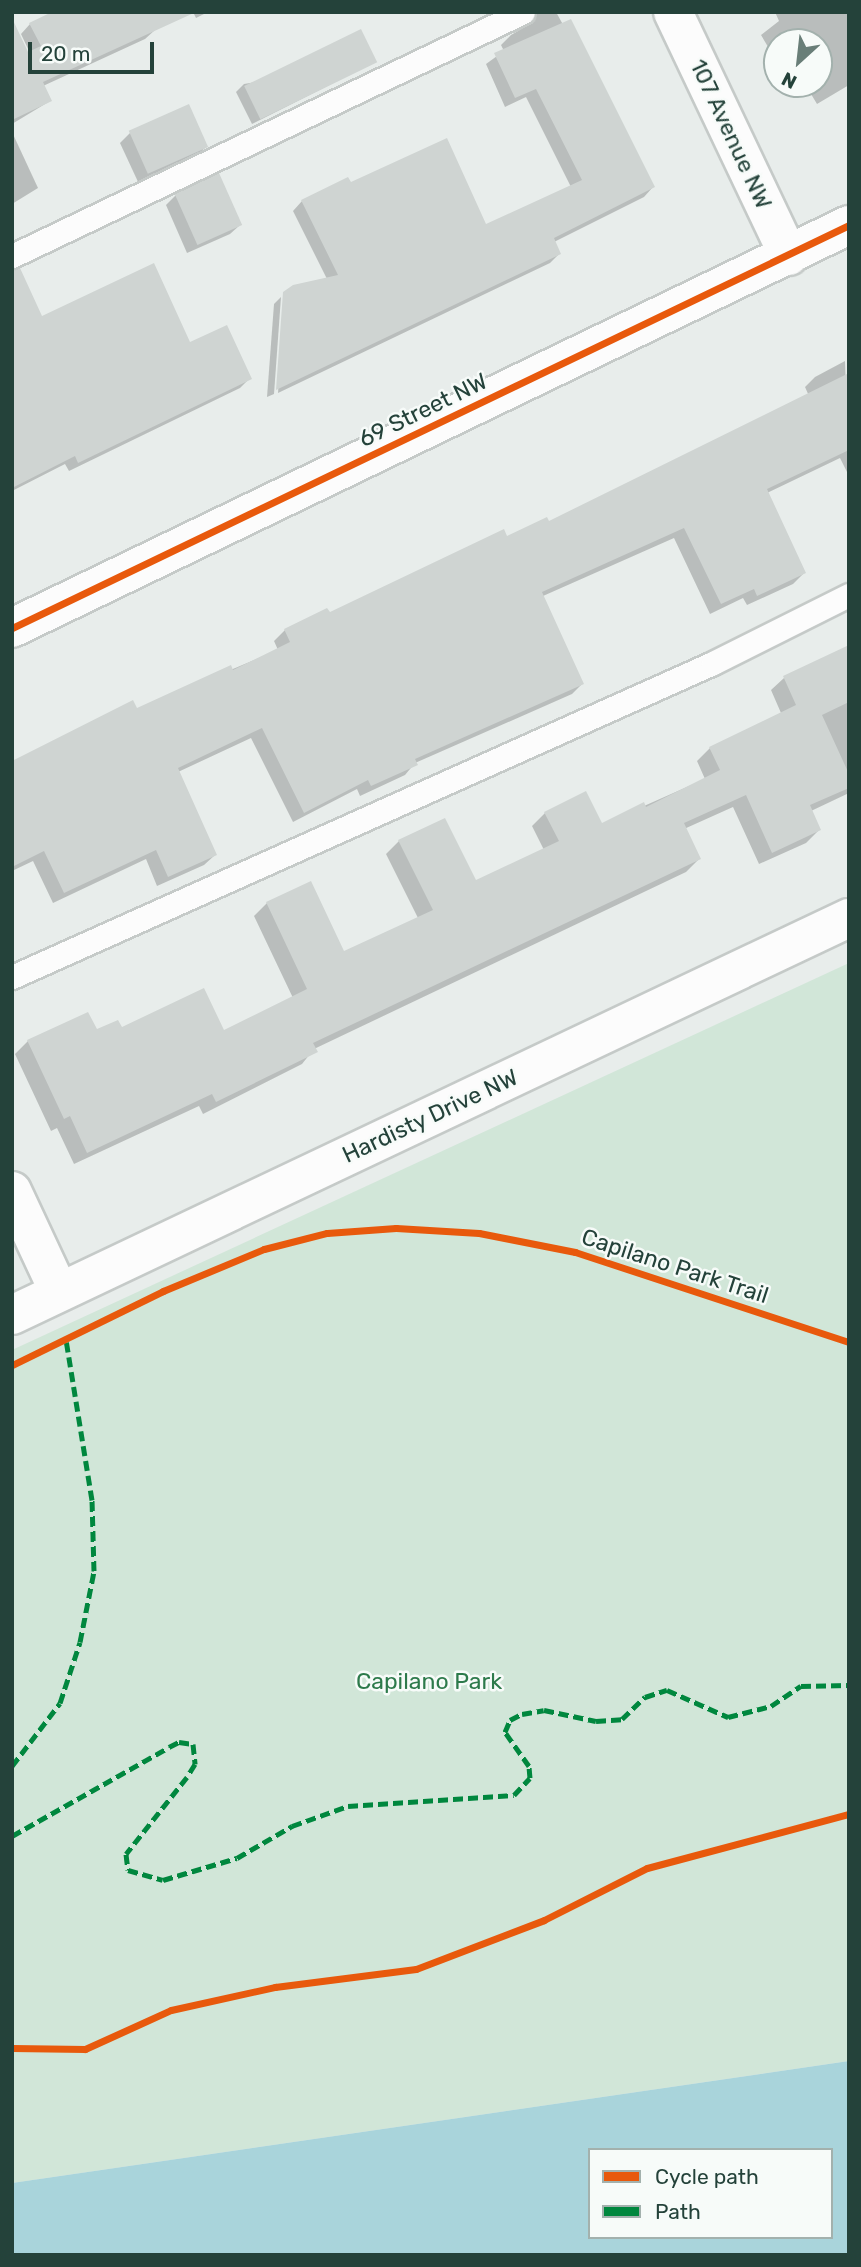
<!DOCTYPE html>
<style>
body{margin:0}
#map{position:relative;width:861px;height:2267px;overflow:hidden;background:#e8edeb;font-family:Rubik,sans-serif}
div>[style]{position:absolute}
.green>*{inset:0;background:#d1e6d8}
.water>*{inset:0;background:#a9d4db}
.shadow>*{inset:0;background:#0003}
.building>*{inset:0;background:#cfd4d2;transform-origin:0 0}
.roads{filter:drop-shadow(2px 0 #c5cac8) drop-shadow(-2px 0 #c5cac8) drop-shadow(0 2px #c5cac8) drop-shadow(0 -2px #c5cac8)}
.service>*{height:23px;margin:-11.5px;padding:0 11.5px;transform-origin:11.5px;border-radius:11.5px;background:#fcfcfc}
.minor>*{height:38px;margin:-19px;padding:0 19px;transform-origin:19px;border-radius:19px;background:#fcfcfc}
.quiet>*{height:5px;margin-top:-2.5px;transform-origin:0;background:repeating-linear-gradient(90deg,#00873e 0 10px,transparent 0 15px)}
.cycleway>*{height:7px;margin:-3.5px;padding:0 3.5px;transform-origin:3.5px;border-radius:3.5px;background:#e8590c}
span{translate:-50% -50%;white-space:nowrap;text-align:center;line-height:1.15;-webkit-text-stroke:5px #f7fbf9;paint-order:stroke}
.street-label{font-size:23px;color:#24423a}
.park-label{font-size:23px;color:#2d7a4b}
.frame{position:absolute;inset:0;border:14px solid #24423a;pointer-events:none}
.legend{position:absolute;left:588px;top:2148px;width:245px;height:91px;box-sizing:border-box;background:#f7fbf9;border:2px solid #a3b1ad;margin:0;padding:9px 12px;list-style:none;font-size:21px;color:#24423a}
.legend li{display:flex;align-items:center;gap:14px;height:35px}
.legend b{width:35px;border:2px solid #a3b1ad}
.north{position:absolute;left:763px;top:28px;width:70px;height:70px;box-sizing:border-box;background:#f7fbf9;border:2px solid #a3b1ad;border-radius:50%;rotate:207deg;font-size:19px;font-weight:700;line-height:28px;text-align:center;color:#24423a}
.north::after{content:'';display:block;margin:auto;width:24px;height:32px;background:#697e78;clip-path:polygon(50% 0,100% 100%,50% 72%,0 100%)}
.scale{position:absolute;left:28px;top:42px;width:126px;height:32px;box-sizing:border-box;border:4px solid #24423a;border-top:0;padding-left:9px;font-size:21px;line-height:24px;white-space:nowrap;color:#24423a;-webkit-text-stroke:5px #f7fbf9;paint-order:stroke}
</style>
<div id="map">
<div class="green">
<div style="clip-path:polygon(849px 963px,849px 2061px,12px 2183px,12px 1350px)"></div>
</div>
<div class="water">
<div style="clip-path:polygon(evenodd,849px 2061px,849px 2255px,12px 2255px,12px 2183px,849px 2061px,590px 2150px,831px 2150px,831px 2237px,590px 2237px,590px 2150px)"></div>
</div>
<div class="shadow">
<div style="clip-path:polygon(193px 12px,208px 12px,196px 18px)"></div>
<div style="clip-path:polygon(522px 12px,556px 12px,653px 187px,644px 197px,554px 242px,559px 254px,550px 263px,278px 393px,285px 294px,327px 279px,293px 211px,302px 201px,350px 185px,485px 226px,571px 187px,526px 97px,505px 107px,486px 64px,504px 51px,501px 45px,511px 35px,525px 27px,526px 15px)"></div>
<div style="clip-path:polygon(775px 12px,849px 12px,849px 85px,817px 104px,805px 84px,819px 84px,819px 42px,777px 42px,777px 62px,761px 35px,779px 21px)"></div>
<div style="clip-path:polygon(30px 24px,155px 30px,145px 39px,43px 86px,50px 101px,12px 124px,12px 62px,30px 53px,21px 34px)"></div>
<div style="clip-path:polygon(375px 62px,252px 124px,236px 92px,244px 84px)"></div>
<div style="clip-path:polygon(12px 132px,38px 188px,12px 204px)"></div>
<div style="clip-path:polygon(130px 133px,206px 147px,196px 156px,139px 184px,120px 143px)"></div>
<div style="clip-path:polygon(176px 195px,240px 225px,230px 234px,187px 253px,166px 205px)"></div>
<div style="clip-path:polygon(12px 295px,41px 318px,190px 344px,250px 378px,240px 388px,69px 471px,65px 464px,12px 491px)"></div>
<div style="clip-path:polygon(281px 297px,274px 394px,267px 397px,274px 304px)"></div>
<div style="clip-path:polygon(845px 361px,849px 476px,840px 458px,767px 493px,804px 573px,793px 584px,747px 605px,743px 598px,710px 614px,674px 538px,543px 596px,582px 684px,572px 694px,415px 763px,405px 775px,360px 796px,357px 789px,293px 822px,251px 738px,178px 772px,215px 855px,204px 865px,157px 886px,146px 859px,53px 903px,33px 861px,12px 871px,12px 762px,278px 650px,274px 641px,285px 630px,326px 610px,329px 615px,548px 523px,809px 396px,805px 387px,815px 377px)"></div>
<div style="clip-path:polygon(849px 647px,849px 793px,811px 811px,819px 830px,806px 843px,759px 864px,733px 807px,684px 829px,699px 859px,686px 872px,314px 1049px,302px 1064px,203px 1114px,199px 1106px,74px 1164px,57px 1128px,51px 1131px,15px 1054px,28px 1041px,121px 1030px,224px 1032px,293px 998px,254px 916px,267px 903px,343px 953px,418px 918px,386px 854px,399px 841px,475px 883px,544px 850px,532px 826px,545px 813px,601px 825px,705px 779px,697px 761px,710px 748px,781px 713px,771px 690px,784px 678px)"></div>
</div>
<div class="building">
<div style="clip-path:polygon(52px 12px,196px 12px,43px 82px,52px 101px,12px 120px,12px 18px,28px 52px,41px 46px,29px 23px)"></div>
<div style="clip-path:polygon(571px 19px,655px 187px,554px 238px,561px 254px,276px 390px,283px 292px,293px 285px,338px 275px,301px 200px,348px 177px,351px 182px,447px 138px,486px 224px,582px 180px,536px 89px,515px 98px,494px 53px)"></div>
<div style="left:361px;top:29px;width:37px;height:130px;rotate:64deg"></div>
<div style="left:189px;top:104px;width:47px;height:66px;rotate:66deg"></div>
<div style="left:219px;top:173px;width:57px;height:49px;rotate:66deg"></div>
<div style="clip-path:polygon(154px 263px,190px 342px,227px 325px,252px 379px,78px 463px,75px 456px,12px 488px,12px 270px,20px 268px,42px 316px)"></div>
<div style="clip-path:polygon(849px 373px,849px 450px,767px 489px,806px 573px,757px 596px,754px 589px,721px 604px,684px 528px,542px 592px,584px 684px,415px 759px,418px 765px,371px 786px,368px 780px,304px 813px,262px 728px,178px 768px,217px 855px,168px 877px,156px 850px,64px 893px,44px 851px,12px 867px,12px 761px,133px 700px,137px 708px,231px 665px,233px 670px,290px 642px,284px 629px,327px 608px,330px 612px,504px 529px,507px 536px,547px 517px,549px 521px)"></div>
<div style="clip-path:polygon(849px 645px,849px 702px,822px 715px,849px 774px,849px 788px,810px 805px,821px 830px,772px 853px,746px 795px,684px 823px,701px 859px,313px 1043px,318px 1052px,216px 1102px,212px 1094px,87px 1153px,70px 1116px,64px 1119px,27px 1040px,88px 1012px,97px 1029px,118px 1020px,122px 1027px,204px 988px,224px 1030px,307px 989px,266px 902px,311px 881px,344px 951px,433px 910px,398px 840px,445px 818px,476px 880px,559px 841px,544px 812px,586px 791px,602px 823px,644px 802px,646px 807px,720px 770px,709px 747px,796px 705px,783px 676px)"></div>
</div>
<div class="roads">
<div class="service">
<div style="left:12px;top:256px;width:566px;rotate:-25.52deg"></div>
<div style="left:12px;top:977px;width:768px;rotate:-24.13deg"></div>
<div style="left:713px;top:663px;width:152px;rotate:-26.6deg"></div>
</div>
<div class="minor">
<div style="left:673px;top:12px;width:270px;rotate:64.6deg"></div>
<div style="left:12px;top:628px;width:929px;rotate:-25.71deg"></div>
<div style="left:12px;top:1191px;width:111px;rotate:65deg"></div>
<div style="left:12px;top:1315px;width:926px;rotate:-25.38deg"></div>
</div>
</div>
<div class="quiet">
<div style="left:12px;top:1766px;width:79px;rotate:-52.7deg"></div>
<div style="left:60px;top:1703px;width:64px;rotate:-71.8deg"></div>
<div style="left:80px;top:1642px;width:72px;rotate:-78.8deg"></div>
<div style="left:94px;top:1571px;width:71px;rotate:-91.6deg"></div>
<div style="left:92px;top:1500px;width:162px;rotate:-99.2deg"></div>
<div style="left:12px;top:1836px;width:180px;rotate:-29.5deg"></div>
<div style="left:169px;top:1747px;width:11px;rotate:-27deg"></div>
<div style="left:179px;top:1742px;width:14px;rotate:8deg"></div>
<div style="left:193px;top:1744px;width:20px;rotate:84deg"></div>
<div style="left:195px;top:1764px;width:15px;rotate:122deg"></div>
<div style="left:187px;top:1777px;width:98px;rotate:128.4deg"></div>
<div style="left:126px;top:1854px;width:16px;rotate:83deg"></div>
<div style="left:128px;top:1870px;width:36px;rotate:16deg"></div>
<div style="left:163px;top:1880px;width:77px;rotate:-16.6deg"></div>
<div style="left:237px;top:1858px;width:64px;rotate:-30.2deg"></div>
<div style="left:292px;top:1826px;width:59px;rotate:-19.7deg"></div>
<div style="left:348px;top:1806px;width:166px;rotate:-3.8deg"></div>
<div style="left:514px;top:1795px;width:23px;rotate:-47deg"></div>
<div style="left:530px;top:1778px;width:12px;rotate:-95deg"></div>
<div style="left:529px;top:1766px;width:42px;rotate:-125.2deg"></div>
<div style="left:505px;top:1732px;width:13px;rotate:-67deg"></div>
<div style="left:510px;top:1720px;width:13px;rotate:-27deg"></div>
<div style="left:522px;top:1714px;width:22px;rotate:-10deg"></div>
<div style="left:544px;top:1710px;width:53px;rotate:11.9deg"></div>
<div style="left:596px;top:1721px;width:26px;rotate:-4deg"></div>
<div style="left:622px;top:1719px;width:32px;rotate:-44deg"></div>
<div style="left:645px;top:1697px;width:23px;rotate:-18deg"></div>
<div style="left:667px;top:1690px;width:67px;rotate:23.9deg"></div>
<div style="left:728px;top:1717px;width:44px;rotate:-14.3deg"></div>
<div style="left:771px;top:1706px;width:36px;rotate:-34deg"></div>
<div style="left:801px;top:1686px;width:48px;rotate:-1.2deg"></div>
</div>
<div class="cycleway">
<div style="left:12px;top:628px;width:929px;rotate:-25.71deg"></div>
<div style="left:12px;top:1365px;width:168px;rotate:-26.1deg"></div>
<div style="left:163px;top:1291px;width:109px;rotate:-22.6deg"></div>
<div style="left:264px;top:1249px;width:65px;rotate:-14.3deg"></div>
<div style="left:327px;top:1233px;width:69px;rotate:-4.1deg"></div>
<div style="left:396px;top:1228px;width:83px;rotate:3.4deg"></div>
<div style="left:479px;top:1233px;width:98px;rotate:11.2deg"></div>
<div style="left:575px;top:1252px;width:288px;rotate:18.2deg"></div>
<div style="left:12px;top:2048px;width:73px;rotate:0.8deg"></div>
<div style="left:85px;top:2049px;width:94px;rotate:-24.4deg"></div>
<div style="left:171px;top:2010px;width:107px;rotate:-12.5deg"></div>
<div style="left:275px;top:1987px;width:142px;rotate:-7.3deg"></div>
<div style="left:416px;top:1969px;width:137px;rotate:-20.9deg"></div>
<div style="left:544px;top:1920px;width:115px;rotate:-26.8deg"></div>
<div style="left:647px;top:1868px;width:209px;rotate:-15deg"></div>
</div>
<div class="street-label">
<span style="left:731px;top:134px;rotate:65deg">107 Avenue NW</span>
<span style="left:423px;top:410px;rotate:-26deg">69 Street NW</span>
<span style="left:430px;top:1116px;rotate:-25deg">Hardisty Drive NW</span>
<span style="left:675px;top:1266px;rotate:18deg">Capilano Park Trail</span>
</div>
<div class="park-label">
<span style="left:429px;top:1681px">Capilano Park</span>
</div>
<div class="frame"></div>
<ul class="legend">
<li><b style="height:9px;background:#e8590c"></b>Cycle path</li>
<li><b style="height:9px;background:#00873e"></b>Path</li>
</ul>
<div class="north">N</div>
<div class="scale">20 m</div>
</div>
